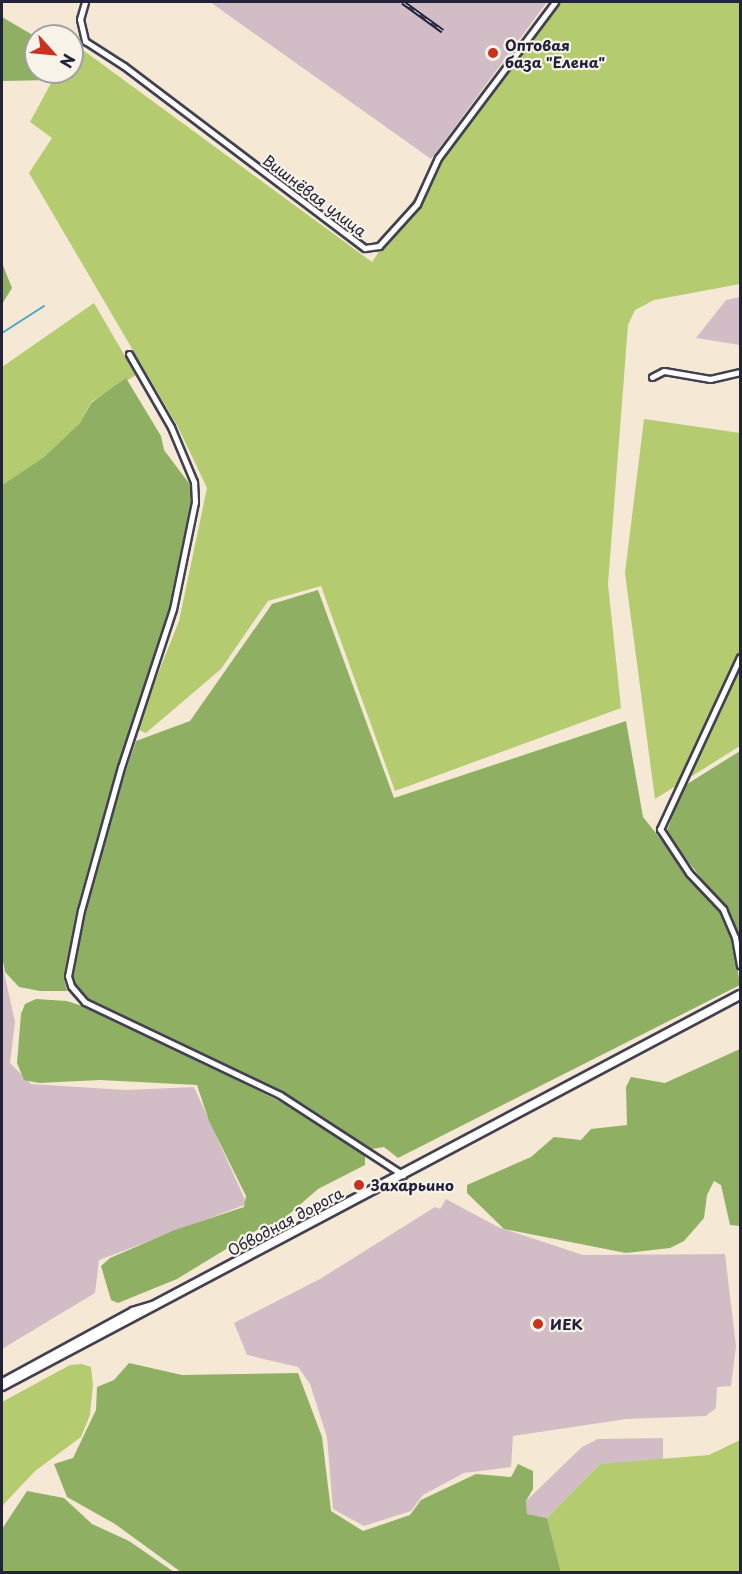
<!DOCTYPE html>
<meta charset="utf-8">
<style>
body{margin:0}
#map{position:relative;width:742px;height:1574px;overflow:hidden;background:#f5e9d5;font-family:"Playpen Sans",sans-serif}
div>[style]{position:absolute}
.industrial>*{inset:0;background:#d2bdc6}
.green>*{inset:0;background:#b4cb70}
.forest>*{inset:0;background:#8faf62}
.stream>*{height:2px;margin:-1px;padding:0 1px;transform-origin:1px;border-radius:1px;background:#47a8c6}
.roads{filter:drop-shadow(2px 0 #424052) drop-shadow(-2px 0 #424052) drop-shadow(0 2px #424052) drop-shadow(0 -2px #424052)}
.street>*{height:5px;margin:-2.5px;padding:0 2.5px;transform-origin:2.5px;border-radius:2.5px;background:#fff}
.secondary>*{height:8px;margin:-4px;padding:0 4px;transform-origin:4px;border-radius:4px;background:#fff}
.rail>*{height:4.5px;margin-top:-2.25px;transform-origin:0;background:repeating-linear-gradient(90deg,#f7f3e8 0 7px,#22223b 0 14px);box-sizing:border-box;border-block:2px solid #22223b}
.dots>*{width:16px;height:16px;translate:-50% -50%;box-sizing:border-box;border:3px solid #f7f3e8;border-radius:50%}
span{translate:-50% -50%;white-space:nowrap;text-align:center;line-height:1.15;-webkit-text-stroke:4.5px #f7f3e8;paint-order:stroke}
.poi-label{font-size:15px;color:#22223b;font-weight:700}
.left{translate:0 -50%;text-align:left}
.street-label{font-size:15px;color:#22223b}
.frame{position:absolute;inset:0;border:3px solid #22223b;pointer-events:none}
.north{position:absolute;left:24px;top:24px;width:60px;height:60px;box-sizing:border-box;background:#f7f3e8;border:2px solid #a29fa3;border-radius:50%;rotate:117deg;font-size:16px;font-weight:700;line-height:24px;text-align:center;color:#22223b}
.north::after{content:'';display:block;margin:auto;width:21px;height:27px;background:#c8321e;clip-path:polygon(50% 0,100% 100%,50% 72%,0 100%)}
</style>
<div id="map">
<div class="industrial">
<div style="clip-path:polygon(210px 2px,547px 2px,431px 159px)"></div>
<div style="clip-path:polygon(740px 297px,740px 345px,696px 338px,726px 300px)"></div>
<div style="clip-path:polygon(2px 963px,15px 1022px,10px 1063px,31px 1084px,126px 1090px,194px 1087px,247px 1204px,99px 1260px,95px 1293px,2px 1349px)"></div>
<div style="clip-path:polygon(446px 1199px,498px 1227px,583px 1255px,725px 1254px,736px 1346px,731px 1386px,717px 1387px,716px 1408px,706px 1416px,626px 1419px,513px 1436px,511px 1467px,464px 1473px,423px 1495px,411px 1511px,364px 1526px,333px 1509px,327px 1437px,310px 1384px,298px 1367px,247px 1355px,234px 1323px,320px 1279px,435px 1207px,440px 1209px)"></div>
<div style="clip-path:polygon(663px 1438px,663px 1461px,600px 1464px,547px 1518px,527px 1514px,526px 1501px,582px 1447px,598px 1439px)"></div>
</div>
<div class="green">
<div style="clip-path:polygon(560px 2px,740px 2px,740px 284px,654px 300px,635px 310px,628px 325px,608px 584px,621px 708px,395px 791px,321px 586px,268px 601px,221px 669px,146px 733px,136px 729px,179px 621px,207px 488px,178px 427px,29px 173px,52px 138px,30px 122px,57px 72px,72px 72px,72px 42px,372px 262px,421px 188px)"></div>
<div style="clip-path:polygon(94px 303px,136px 375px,91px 402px,80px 423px,44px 457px,2px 485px,2px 367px)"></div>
<div style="clip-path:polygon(644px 419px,740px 433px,740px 746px,655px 799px,625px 573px)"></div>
<div style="clip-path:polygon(82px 1364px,91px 1367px,93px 1385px,90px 1415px,81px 1437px,35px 1471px,2px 1506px,2px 1402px,70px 1365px)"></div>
<div style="clip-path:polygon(740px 1440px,740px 1572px,561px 1572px,547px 1518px,600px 1464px,709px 1455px)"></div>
</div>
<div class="forest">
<div style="clip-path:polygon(2px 17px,36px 37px,36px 72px,57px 72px,52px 80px,2px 81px)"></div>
<div style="clip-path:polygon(2px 263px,12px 288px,2px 304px)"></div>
<div style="clip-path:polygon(126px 378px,161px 436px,164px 450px,191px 486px,192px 508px,173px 600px,108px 800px,78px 905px,64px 980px,67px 991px,40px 991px,19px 987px,5px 972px,2px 956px,2px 485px,44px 457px,80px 423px,91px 403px)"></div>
<div style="clip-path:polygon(318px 590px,394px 798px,626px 721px,643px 817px,722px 916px,733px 941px,740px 985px,398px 1158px,384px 1147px,372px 1149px,287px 1094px,89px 999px,75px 984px,72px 973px,105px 831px,136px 741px,190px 721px,272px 604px)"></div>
<div style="clip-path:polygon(740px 751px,740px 948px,728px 913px,666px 833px,684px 786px)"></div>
<div style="clip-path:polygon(36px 999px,67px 1001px,100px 1012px,291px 1107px,365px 1155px,365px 1165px,318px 1189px,279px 1223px,264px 1226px,177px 1279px,118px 1303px,111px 1300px,101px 1266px,110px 1258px,175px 1230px,244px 1207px,246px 1196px,209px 1121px,197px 1085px,100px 1080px,39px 1083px,24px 1080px,17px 1063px,21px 1014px,25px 1004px)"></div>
<div style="clip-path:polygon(740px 1049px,740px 1226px,730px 1225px,721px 1185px,714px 1181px,707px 1195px,704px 1218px,684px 1241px,670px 1248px,626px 1253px,504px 1229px,467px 1193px,467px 1185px,531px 1157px,554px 1137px,581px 1140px,591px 1129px,627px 1125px,626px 1087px,631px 1077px,665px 1083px)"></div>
<div style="clip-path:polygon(129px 1363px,182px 1375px,298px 1373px,322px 1437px,331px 1511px,363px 1531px,410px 1515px,421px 1500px,476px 1474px,511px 1477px,518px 1464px,533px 1471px,533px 1489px,526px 1501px,527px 1514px,547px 1518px,561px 1572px,181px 1572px,115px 1524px,67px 1497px,54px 1464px,73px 1458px,96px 1410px,97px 1387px,114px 1380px)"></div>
<div style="clip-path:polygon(27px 1491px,64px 1498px,92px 1524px,129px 1541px,174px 1572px,2px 1572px,2px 1529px)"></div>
</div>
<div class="stream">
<div style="left:2px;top:333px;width:50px;rotate:-32.7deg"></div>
</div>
<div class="roads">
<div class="street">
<div style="left:85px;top:2px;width:18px;rotate:106deg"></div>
<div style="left:80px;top:19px;width:23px;rotate:77deg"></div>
<div style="left:85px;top:41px;width:46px;rotate:32.7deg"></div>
<div style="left:124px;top:66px;width:302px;rotate:37.1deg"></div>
<div style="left:365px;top:248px;width:14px;rotate:-8deg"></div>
<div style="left:379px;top:246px;width:57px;rotate:-47.9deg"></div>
<div style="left:417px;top:204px;width:51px;rotate:-65.5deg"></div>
<div style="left:438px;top:158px;width:195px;rotate:-53.1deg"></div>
<div style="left:129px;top:354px;width:84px;rotate:60.1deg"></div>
<div style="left:171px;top:427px;width:60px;rotate:67.3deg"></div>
<div style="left:194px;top:482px;width:20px;rotate:87deg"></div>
<div style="left:195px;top:502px;width:109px;rotate:101.6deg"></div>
<div style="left:173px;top:609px;width:166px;rotate:108.2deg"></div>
<div style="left:121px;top:767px;width:148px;rotate:105.6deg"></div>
<div style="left:81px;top:910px;width:67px;rotate:101.1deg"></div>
<div style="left:68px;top:976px;width:10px;rotate:73deg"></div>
<div style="left:71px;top:986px;width:21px;rotate:49deg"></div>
<div style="left:85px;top:1002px;width:216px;rotate:25.5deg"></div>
<div style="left:280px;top:1095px;width:147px;rotate:33deg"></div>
<div style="left:652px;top:377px;width:13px;rotate:-27deg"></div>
<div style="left:664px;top:371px;width:47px;rotate:9.9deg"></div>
<div style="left:710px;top:379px;width:31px;rotate:-13deg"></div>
<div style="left:740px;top:657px;width:190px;rotate:114.9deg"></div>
<div style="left:660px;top:829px;width:53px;rotate:56.6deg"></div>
<div style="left:689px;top:873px;width:50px;rotate:46.6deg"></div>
<div style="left:723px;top:909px;width:30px;rotate:67deg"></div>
<div style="left:735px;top:937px;width:29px;rotate:80deg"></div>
<div style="left:2px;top:1381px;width:148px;rotate:-28.6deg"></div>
<div style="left:132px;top:1310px;width:21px;rotate:-17deg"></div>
</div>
<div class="secondary">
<div style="left:2px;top:1386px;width:835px;rotate:-27.92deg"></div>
</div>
</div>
<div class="rail">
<div style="left:403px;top:2px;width:49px;rotate:35.9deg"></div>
</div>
<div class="dots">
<div style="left:493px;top:53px;background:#c8321e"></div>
<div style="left:359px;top:1185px;background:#c8321e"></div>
<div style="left:538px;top:1324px;background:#c8321e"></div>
</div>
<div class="poi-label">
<span class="left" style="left:505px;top:53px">Оптовая<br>база "Елена"</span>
<span class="left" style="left:371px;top:1185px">Захарьино</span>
<span class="left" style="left:550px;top:1324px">ИЕК</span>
</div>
<div class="street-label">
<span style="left:315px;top:195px;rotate:37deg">Вишнёвая улица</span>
<span style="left:285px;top:1221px;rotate:-28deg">Обводная дорога</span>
</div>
<div class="frame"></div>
<div class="north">N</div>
</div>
